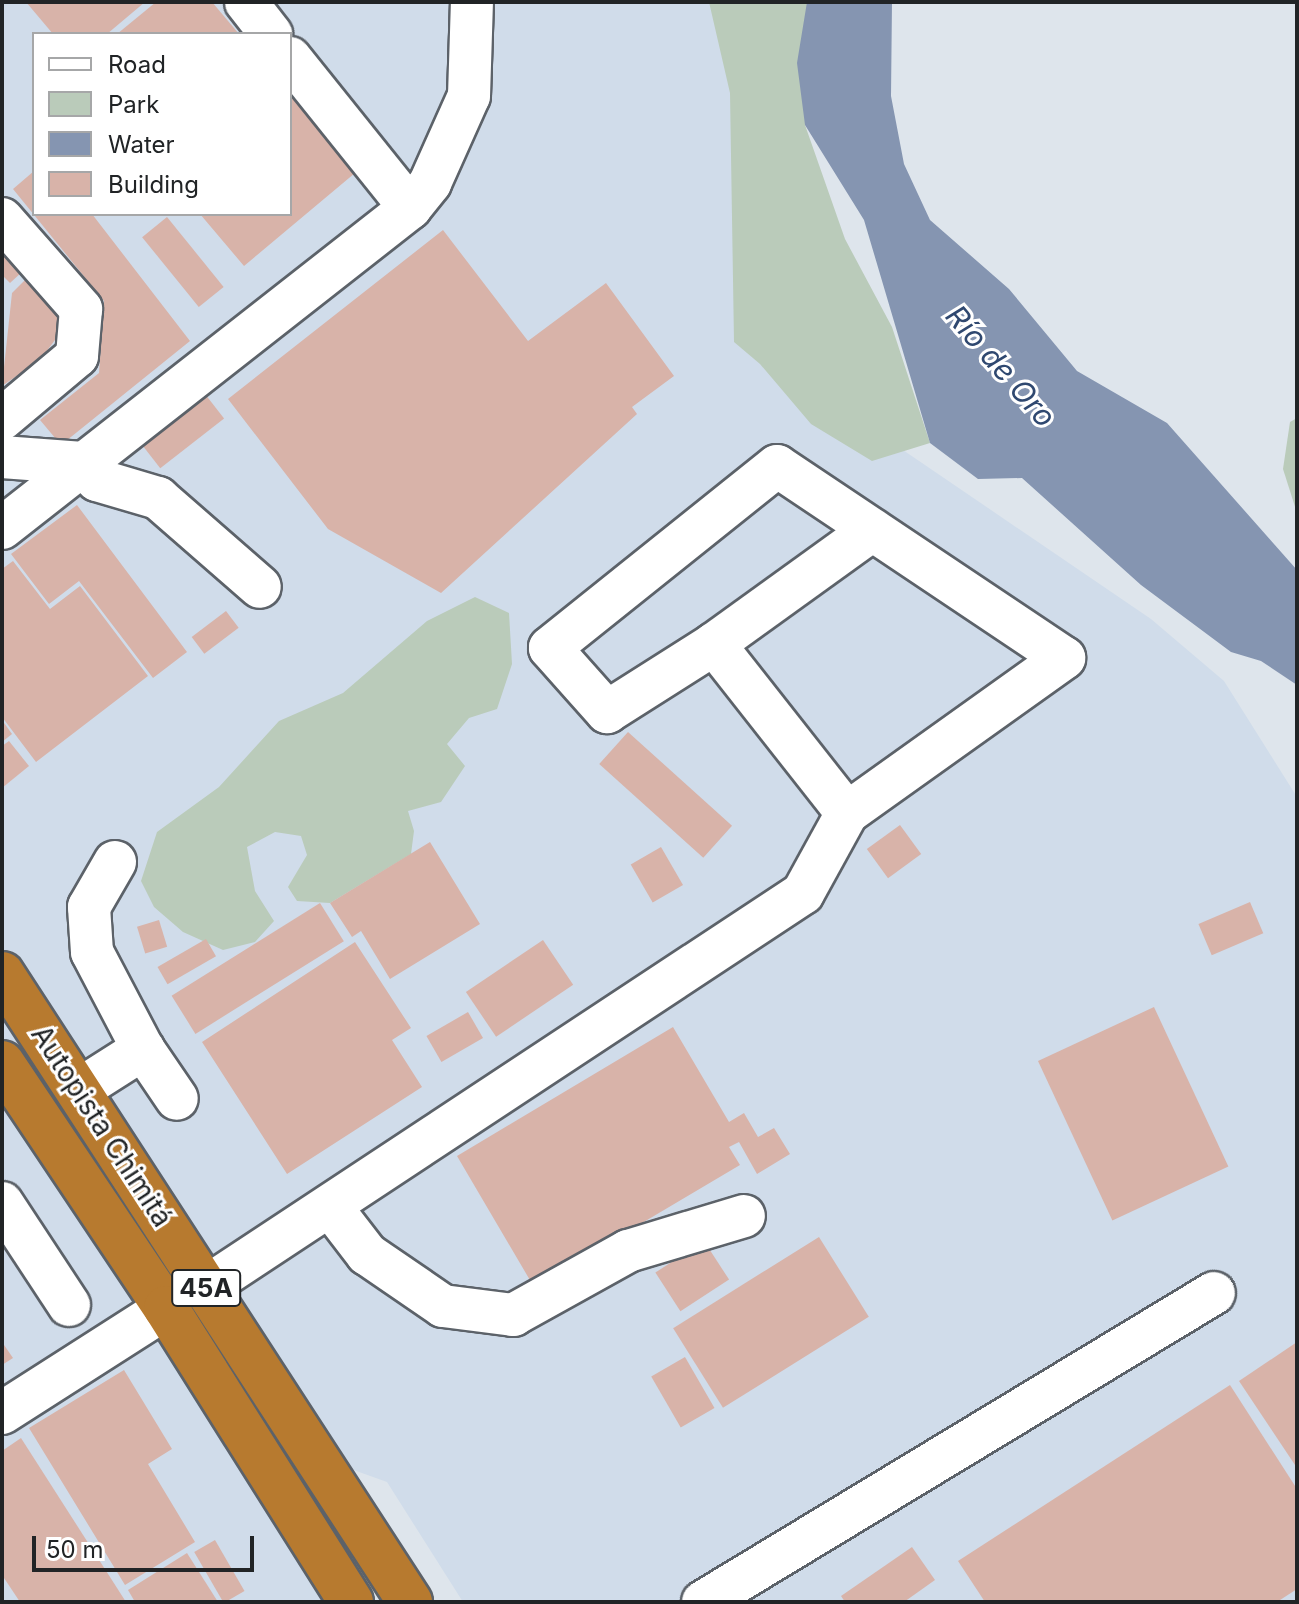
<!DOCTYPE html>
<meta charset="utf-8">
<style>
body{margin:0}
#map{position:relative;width:1299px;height:1604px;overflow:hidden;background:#dee5ec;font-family:Inter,sans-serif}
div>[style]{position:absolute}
.built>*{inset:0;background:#d0dcea}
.green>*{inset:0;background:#bacbba}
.water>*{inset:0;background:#8595b1}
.building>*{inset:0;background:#d8b3a9;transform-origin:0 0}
.roads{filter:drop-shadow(2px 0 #5c6269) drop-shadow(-2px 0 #5c6269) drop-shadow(0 2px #5c6269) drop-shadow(0 -2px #5c6269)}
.minor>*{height:42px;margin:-21px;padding:0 21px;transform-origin:21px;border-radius:21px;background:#fff}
.highway>*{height:44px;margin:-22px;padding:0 22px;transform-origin:22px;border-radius:22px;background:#b77a2f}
span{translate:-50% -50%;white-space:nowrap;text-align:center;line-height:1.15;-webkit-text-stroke:6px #fff;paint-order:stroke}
.shield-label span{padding:2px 6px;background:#fff;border:2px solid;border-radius:6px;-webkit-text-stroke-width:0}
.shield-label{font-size:26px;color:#212426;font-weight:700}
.street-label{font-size:28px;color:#212426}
.water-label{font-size:30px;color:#2f4870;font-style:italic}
.frame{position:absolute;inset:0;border:4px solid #212426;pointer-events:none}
.legend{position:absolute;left:32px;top:32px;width:260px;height:184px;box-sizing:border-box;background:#fff;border:2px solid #a6a7a8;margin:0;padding:10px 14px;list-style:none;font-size:24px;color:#212426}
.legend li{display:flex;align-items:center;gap:16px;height:40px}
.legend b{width:40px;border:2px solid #a6a7a8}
.scale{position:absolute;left:32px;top:1536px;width:222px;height:36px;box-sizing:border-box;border:4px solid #212426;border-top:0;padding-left:10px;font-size:24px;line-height:28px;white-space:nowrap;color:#212426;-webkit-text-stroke:6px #fff;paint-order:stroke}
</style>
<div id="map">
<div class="built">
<div style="clip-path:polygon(evenodd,2px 2px,717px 2px,738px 97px,740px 339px,1151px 619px,1224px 681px,1297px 797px,1297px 1602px,463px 1602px,387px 1482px,320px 1458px,301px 1476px,361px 1602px,2px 1602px,2px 2px,34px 34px,290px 34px,290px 214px,34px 214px,34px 34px)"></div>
</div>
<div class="green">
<div style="clip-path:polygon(709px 2px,807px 2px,805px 125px,845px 239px,892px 327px,930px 443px,872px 461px,811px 424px,760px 364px,734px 342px,730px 93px)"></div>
<div style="clip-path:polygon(1297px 418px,1297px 513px,1283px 469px,1290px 422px)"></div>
<div style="clip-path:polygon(475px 597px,509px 613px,512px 664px,497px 709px,469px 718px,447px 744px,465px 766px,441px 802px,408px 811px,414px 831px,411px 854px,330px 903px,297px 901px,288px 887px,307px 855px,301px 836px,275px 832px,247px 847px,255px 891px,274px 921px,255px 942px,223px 950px,183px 932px,154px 907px,141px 881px,157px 832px,219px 787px,279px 721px,343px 693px,427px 621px)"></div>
</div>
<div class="water">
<div style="clip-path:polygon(807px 2px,892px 2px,891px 96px,904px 164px,930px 220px,1009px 289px,1077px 371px,1167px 423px,1297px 570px,1297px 685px,1261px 661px,1231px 652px,1141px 585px,1022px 478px,978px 479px,930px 443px,864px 220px,805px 125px,797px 63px)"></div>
</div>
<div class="building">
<div style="clip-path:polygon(26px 2px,145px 2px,107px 34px,53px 34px)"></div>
<div style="clip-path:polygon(156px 2px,212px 2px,239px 34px,117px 34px)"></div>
<div style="clip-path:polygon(290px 95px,355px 173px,244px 266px,200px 214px,290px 214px)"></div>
<div style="clip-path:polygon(34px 171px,34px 214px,92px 214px,190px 341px,61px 445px,40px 420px,99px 373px,104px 301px,13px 189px)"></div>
<div style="left:167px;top:217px;width:90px;height:32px;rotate:51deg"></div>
<div style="clip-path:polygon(443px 230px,528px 341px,606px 283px,674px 376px,632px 407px,637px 414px,441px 593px,328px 529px,228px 399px)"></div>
<div style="clip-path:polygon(2px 252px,22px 272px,10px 283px,2px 275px)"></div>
<div style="clip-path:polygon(29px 276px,62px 319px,61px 332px,40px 360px,2px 386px,12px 293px)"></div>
<div style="left:205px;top:394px;width:31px;height:81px;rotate:52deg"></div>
<div style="clip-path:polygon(77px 505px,187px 652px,153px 678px,79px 581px,49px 604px,11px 554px)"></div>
<div style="clip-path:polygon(13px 561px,50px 609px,80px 586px,148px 676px,36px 762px,2px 717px,2px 569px)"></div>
<div style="left:226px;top:611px;width:21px;height:43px;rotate:53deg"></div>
<div style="clip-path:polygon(2px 720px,12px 734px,2px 742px)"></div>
<div style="left:628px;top:732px;width:140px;height:43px;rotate:42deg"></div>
<div style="clip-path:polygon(9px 741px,29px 766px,2px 788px,2px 746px)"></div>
<div style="left:900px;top:825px;width:36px;height:41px;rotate:54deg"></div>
<div style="clip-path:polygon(430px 842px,480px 924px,390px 979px,361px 931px,352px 937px,330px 903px)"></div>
<div style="left:661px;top:847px;width:44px;height:35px;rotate:60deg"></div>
<div style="left:1250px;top:902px;width:34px;height:56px;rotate:67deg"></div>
<div style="left:320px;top:903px;width:45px;height:175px;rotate:58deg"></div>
<div style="left:159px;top:920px;width:28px;height:23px;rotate:73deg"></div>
<div style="left:206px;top:939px;width:20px;height:56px;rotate:60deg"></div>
<div style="left:543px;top:940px;width:54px;height:93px;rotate:56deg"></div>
<div style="clip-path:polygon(355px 942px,411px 1028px,392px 1040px,422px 1087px,287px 1174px,202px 1042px)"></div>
<div style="left:1154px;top:1007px;width:176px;height:128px;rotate:65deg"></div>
<div style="left:468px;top:1012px;width:30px;height:48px;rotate:60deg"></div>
<div style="clip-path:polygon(673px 1027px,729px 1122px,744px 1113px,758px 1137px,774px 1128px,790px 1154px,757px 1174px,739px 1142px,729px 1147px,740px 1165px,534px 1287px,457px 1156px)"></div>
<div style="left:819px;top:1237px;width:94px;height:172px;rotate:58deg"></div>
<div style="left:704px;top:1241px;width:46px;height:58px;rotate:57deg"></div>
<div style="clip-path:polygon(2px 1342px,13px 1358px,2px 1365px)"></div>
<div style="clip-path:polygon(1297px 1342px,1297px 1468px,1239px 1381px)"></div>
<div style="left:685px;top:1357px;width:59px;height:39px;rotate:60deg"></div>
<div style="clip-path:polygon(124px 1370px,172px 1449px,148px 1464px,195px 1542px,125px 1585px,29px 1428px)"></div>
<div style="clip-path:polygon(1230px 1385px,1297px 1489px,1297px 1589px,1277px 1602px,985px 1602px,958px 1561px)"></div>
<div style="clip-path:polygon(21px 1438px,126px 1602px,20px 1602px,2px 1575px,2px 1451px)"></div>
<div style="left:215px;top:1540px;width:59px;height:24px;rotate:60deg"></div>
<div style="clip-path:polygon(912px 1547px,935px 1580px,904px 1602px,845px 1602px,841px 1596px)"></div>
<div style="clip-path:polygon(187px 1553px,218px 1602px,135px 1602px,128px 1590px)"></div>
</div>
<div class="roads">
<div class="minor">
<div style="left:246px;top:2px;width:41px;rotate:52deg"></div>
<div style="left:290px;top:58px;width:192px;rotate:51.3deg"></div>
<div style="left:2px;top:219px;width:120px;rotate:48.7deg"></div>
<div style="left:81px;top:309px;width:47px;rotate:94.9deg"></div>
<div style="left:77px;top:356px;width:98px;rotate:140deg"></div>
<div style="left:2px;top:457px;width:81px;rotate:4.2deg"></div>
<div style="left:83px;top:463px;width:22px;rotate:51deg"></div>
<div style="left:97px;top:480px;width:64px;rotate:16.4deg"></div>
<div style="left:158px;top:498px;width:135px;rotate:41.1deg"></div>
<div style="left:2px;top:528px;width:519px;rotate:-38.11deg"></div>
<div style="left:410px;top:208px;width:32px;rotate:-51deg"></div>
<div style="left:430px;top:183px;width:95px;rotate:-65.9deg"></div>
<div style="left:469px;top:96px;width:94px;rotate:-88.2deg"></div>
<div style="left:714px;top:644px;width:195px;rotate:-35.8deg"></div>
<div style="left:115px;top:862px;width:52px;rotate:120deg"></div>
<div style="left:89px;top:907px;width:45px;rotate:86.2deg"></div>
<div style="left:92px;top:952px;width:110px;rotate:62.3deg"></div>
<div style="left:143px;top:1049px;width:60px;rotate:55.8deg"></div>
<div style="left:80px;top:1089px;width:75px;rotate:-32.4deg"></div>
<div style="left:2px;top:1203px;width:122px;rotate:56.7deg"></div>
<div style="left:330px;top:1206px;width:61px;rotate:52.4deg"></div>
<div style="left:367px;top:1254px;width:92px;rotate:34.4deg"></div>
<div style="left:443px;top:1306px;width:71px;rotate:7.3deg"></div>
<div style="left:513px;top:1315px;width:132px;rotate:-29.1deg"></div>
<div style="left:628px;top:1251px;width:121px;rotate:-16.8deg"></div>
<div style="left:206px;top:1287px;width:715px;rotate:-33.42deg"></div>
<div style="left:803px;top:893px;width:91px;rotate:-61.2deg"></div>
<div style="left:847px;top:813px;width:267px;rotate:-35.5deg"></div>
<div style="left:1064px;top:658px;width:345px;rotate:-146.2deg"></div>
<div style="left:777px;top:466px;width:291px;rotate:141.3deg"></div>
<div style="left:550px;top:648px;width:86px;rotate:48.3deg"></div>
<div style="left:607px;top:712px;width:127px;rotate:-32.4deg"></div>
<div style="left:714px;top:644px;width:215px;rotate:51.8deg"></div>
<div style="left:2px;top:1413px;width:195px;rotate:-32.6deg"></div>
<div style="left:703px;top:1602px;width:597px;rotate:-31.16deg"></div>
</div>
<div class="highway">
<div style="left:2px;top:974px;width:749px;rotate:56.99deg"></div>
<div style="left:2px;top:1063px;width:295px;rotate:56.2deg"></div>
<div style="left:166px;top:1308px;width:347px;rotate:57.8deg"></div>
</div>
</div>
<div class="shield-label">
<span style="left:206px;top:1288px">45A</span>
</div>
<div class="street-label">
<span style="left:102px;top:1126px;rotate:57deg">Autopista Chimitá</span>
</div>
<div class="water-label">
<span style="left:1001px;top:366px;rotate:49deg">Río de Oro</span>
</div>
<div class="frame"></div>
<ul class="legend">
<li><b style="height:10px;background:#fff"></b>Road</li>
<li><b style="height:22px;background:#bacbba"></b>Park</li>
<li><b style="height:22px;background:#8595b1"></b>Water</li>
<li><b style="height:22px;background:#d8b3a9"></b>Building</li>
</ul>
<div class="scale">50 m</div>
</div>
